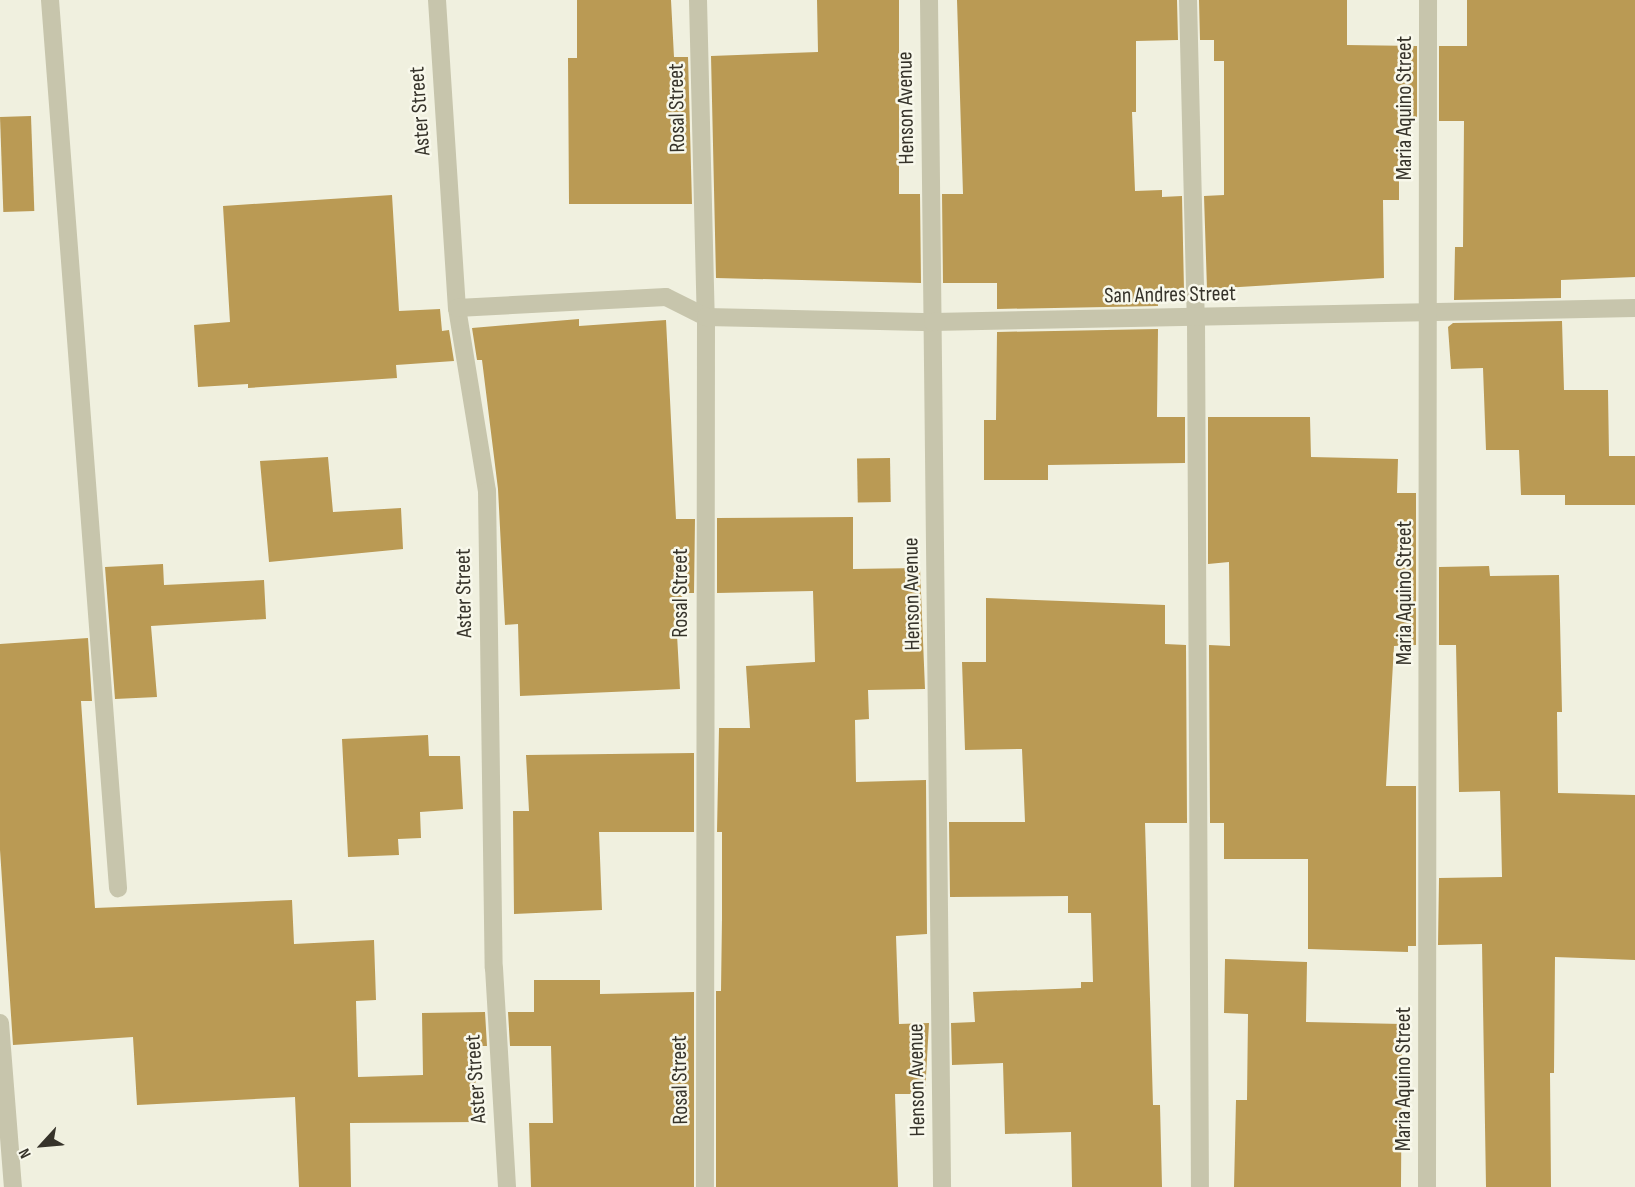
<!DOCTYPE html>
<style>
body{margin:0}
#map{position:relative;width:1635px;height:1187px;overflow:hidden;background:#f0f0df;font-family:"Sofia Sans Condensed",sans-serif}
div>[style]{position:absolute}
.building>*{inset:0;background:#ba9a54;transform-origin:0 0}
.street>*{height:18px;margin:-9px;padding:0 9px;transform-origin:9px;border-radius:9px;background:#c7c5ac}
span{translate:-50% -50%;white-space:nowrap;text-align:center;line-height:1.15;-webkit-text-stroke:5px #f8f8eb;paint-order:stroke}
.street-label{font-size:22px;color:#36332a}
.north{position:absolute;left:12px;top:1115px;width:60px;height:60px;-webkit-text-stroke:4px #f8f8eb;paint-order:stroke;rotate:244deg;font-size:16px;font-weight:700;line-height:24px;text-align:center;color:#36332a}
.north::after{content:'';display:block;margin:auto;width:21px;height:27px;background:#36332a;clip-path:polygon(50% 0,100% 100%,50% 72%,0 100%)}
</style>
<div id="map">
<div class="building">
<div style="clip-path:polygon(577px 0,671px 0,674px 57px,688px 57px,692px 204px,569px 204px,568px 58px,577px 58px)"></div>
<div style="clip-path:polygon(817px 0,899px 0,899px 194px,920px 194px,921px 283px,716px 278px,711px 56px,818px 52px)"></div>
<div style="clip-path:polygon(957px 0,1177px 0,1178px 40px,1136px 41px,1136px 112px,1132px 112px,1135px 191px,1162px 190px,1162px 197px,1182px 196px,1184px 290px,1158px 291px,1158px 306px,997px 309px,997px 283px,943px 283px,942px 194px,963px 194px)"></div>
<div style="clip-path:polygon(1199px 0,1347px 0,1347px 45px,1417px 46px,1417px 121px,1399px 121px,1399px 200px,1383px 200px,1384px 278px,1207px 289px,1204px 196px,1224px 195px,1224px 61px,1214px 61px,1214px 40px,1200px 40px)"></div>
<div style="clip-path:polygon(1467px 0,1635px 0,1635px 277px,1561px 280px,1561px 298px,1454px 300px,1455px 247px,1463px 247px,1464px 121px,1439px 121px,1439px 46px,1467px 46px)"></div>
<div style="left:31px;top:116px;width:95px;height:31px;rotate:88deg"></div>
<div style="clip-path:polygon(392px 195px,399px 311px,440px 309px,442px 331px,449px 330px,454px 361px,396px 365px,397px 378px,248px 388px,248px 384px,198px 387px,194px 325px,230px 322px,223px 206px)"></div>
<div style="clip-path:polygon(579px 319px,579px 326px,666px 320px,676px 519px,695px 519px,694px 593px,682px 593px,683px 616px,676px 616px,680px 689px,520px 696px,518px 624px,505px 625px,498px 489px,482px 360px,477px 360px,472px 328px)"></div>
<div style="clip-path:polygon(1562px 321px,1564px 390px,1608px 390px,1609px 456px,1635px 456px,1635px 505px,1565px 505px,1565px 495px,1521px 495px,1519px 450px,1486px 450px,1483px 368px,1451px 369px,1448px 327px,1453px 323px)"></div>
<div style="clip-path:polygon(1158px 329px,1157px 417px,1185px 417px,1185px 463px,1048px 465px,1048px 480px,984px 480px,984px 420px,996px 420px,997px 332px)"></div>
<div style="clip-path:polygon(1208px 417px,1310px 417px,1311px 457px,1398px 459px,1397px 493px,1416px 493px,1416px 645px,1394px 646px,1386px 786px,1416px 786px,1416px 946px,1408px 946px,1408px 952px,1308px 949px,1308px 859px,1224px 859px,1224px 823px,1210px 823px,1209px 645px,1230px 646px,1229px 562px,1208px 564px)"></div>
<div style="clip-path:polygon(328px 457px,333px 512px,401px 508px,403px 549px,269px 562px,260px 461px)"></div>
<div style="left:890px;top:458px;width:44px;height:33px;rotate:89deg"></div>
<div style="clip-path:polygon(853px 517px,853px 569px,920px 568px,925px 689px,868px 690px,869px 719px,855px 720px,856px 782px,926px 780px,927px 934px,896px 936px,899px 1024px,929px 1023px,925px 1094px,895px 1094px,898px 1187px,716px 1187px,716px 991px,721px 991px,722px 918px,722px 832px,717px 832px,719px 728px,750px 728px,746px 666px,815px 662px,813px 591px,717px 593px,717px 518px)"></div>
<div style="clip-path:polygon(163px 564px,164px 585px,264px 580px,266px 619px,151px 626px,157px 697px,115px 699px,105px 567px)"></div>
<div style="clip-path:polygon(1489px 566px,1490px 576px,1559px 575px,1562px 712px,1557px 712px,1558px 793px,1635px 795px,1635px 960px,1555px 957px,1554px 1073px,1550px 1073px,1551px 1187px,1486px 1187px,1482px 944px,1438px 945px,1439px 878px,1502px 877px,1500px 791px,1459px 792px,1456px 645px,1439px 645px,1439px 567px)"></div>
<div style="clip-path:polygon(986px 598px,1165px 605px,1165px 644px,1186px 645px,1187px 823px,1145px 823px,1153px 1105px,1160px 1105px,1162px 1187px,1072px 1187px,1071px 1132px,1005px 1134px,1003px 1063px,952px 1065px,951px 1023px,975px 1022px,973px 992px,1081px 988px,1081px 982px,1093px 982px,1091px 913px,1068px 913px,1068px 896px,950px 897px,949px 822px,1025px 822px,1022px 749px,965px 750px,962px 662px,986px 662px)"></div>
<div style="clip-path:polygon(88px 638px,92px 701px,81px 701px,95px 908px,292px 900px,294px 944px,374px 940px,376px 1000px,356px 1001px,358px 1077px,423px 1075px,422px 1013px,485px 1012px,487px 1046px,475px 1046px,476px 1122px,350px 1123px,351px 1187px,299px 1187px,295px 1097px,137px 1105px,133px 1037px,13px 1045px,0 850px,0 644px)"></div>
<div style="clip-path:polygon(428px 735px,429px 756px,460px 756px,463px 809px,420px 812px,421px 838px,398px 839px,399px 855px,348px 857px,342px 739px)"></div>
<div style="clip-path:polygon(694px 753px,694px 832px,599px 832px,602px 910px,514px 914px,513px 811px,529px 811px,526px 755px)"></div>
<div style="clip-path:polygon(1225px 959px,1307px 962px,1306px 1022px,1402px 1024px,1401px 1187px,1234px 1187px,1236px 1100px,1247px 1100px,1248px 1014px,1224px 1013px)"></div>
<div style="clip-path:polygon(534px 980px,600px 980px,600px 994px,694px 992px,694px 1187px,531px 1187px,529px 1123px,553px 1123px,551px 1046px,510px 1046px,508px 1012px,534px 1012px)"></div>
</div>
<div class="street">
<div style="left:50px;top:0;width:891px;rotate:85.62deg"></div>
<div style="left:437px;top:0;width:309px;rotate:86.3deg"></div>
<div style="left:457px;top:308px;width:185px;rotate:80.7deg"></div>
<div style="left:487px;top:491px;width:477px;rotate:89.2deg"></div>
<div style="left:494px;top:968px;width:219px;rotate:86.6deg"></div>
<div style="left:698px;top:0;width:317px;rotate:88.6deg"></div>
<div style="left:706px;top:317px;width:870px;rotate:90.07deg"></div>
<div style="left:929px;top:0;width:1187px;rotate:89.37deg"></div>
<div style="left:1188px;top:0;width:319px;rotate:88.6deg"></div>
<div style="left:1196px;top:319px;width:868px;rotate:89.74deg"></div>
<div style="left:457px;top:308px;width:209px;rotate:-3deg"></div>
<div style="left:666px;top:297px;width:45px;rotate:26.6deg"></div>
<div style="left:706px;top:317px;width:227px;rotate:1.3deg"></div>
<div style="left:933px;top:322px;width:702px;rotate:-1.14deg"></div>
<div style="left:0;top:1023px;width:165px;rotate:85.5deg"></div>
<div style="left:1427px;top:1187px;width:1187px;rotate:-89.95deg"></div>
</div>
<div class="street-label">
<span style="left:677px;top:108px;rotate:-91deg">Rosal Street</span>
<span style="left:906px;top:108px;rotate:-91deg">Henson Avenue</span>
<span style="left:1405px;top:108px;rotate:-90deg">Maria Aquino Street</span>
<span style="left:420px;top:111px;rotate:-94deg">Aster Street</span>
<span style="left:1170px;top:295px;rotate:-1deg">San Andres Street</span>
<span style="left:464px;top:593px;rotate:-91deg">Aster Street</span>
<span style="left:681px;top:593px;rotate:-90deg">Rosal Street</span>
<span style="left:1405px;top:593px;rotate:-90deg">Maria Aquino Street</span>
<span style="left:912px;top:594px;rotate:-91deg">Henson Avenue</span>
<span style="left:476px;top:1079px;rotate:-94deg">Aster Street</span>
<span style="left:1404px;top:1079px;rotate:-90deg">Maria Aquino Street</span>
<span style="left:680px;top:1080px;rotate:-91deg">Rosal Street</span>
<span style="left:917px;top:1080px;rotate:-91deg">Henson Avenue</span>
</div>
<div class="north">N</div>
</div>
